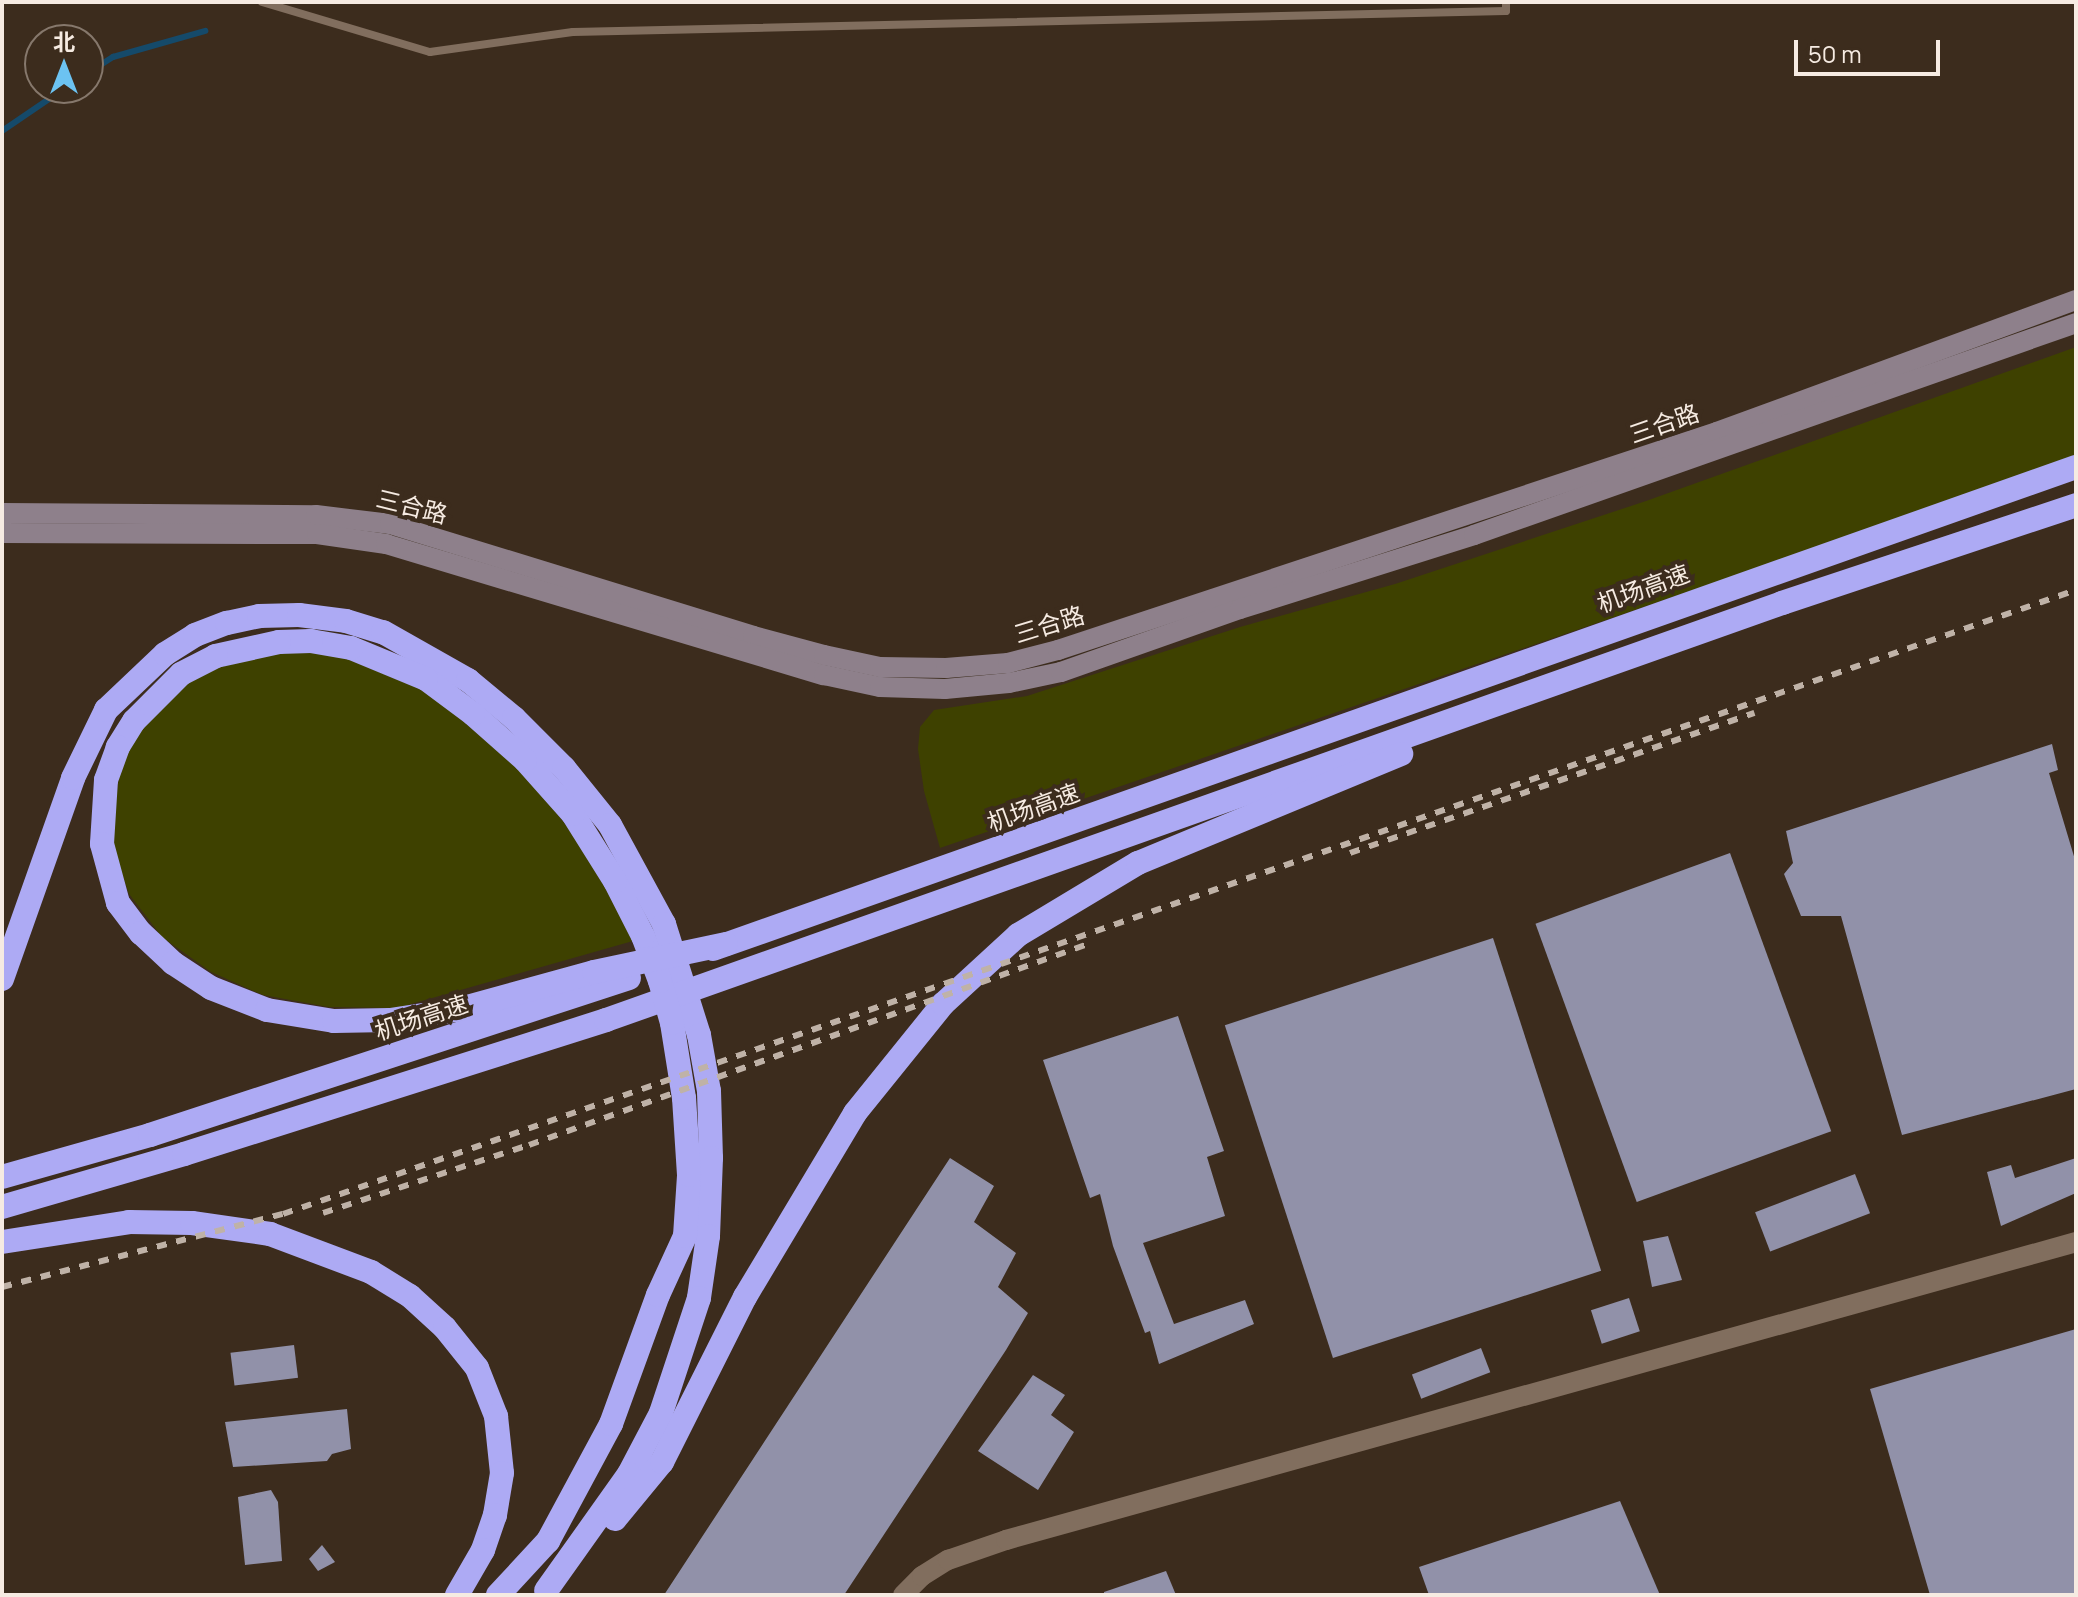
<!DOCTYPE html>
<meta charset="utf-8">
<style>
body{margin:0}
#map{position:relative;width:2078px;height:1597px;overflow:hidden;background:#3c2c1d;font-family:Manrope,"Noto Sans SC",sans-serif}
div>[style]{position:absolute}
.green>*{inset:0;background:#3e4100}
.stream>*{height:6px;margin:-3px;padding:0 3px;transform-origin:3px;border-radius:3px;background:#154a6a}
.building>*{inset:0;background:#9191a9;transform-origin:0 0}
.service>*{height:8px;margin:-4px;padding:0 4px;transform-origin:4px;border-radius:4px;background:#816e5e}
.tertiary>*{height:20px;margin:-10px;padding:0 10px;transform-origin:10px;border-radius:10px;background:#816e5e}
.secondary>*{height:20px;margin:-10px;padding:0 10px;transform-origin:10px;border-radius:10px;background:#8e808b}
.motorway>*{height:24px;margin:-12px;padding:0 12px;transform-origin:12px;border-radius:12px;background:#adaaf4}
.rail>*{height:6px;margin-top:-3px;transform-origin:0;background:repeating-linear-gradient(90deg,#bfb2a7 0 10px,transparent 0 20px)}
span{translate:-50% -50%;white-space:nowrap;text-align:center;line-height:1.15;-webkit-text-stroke:8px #3c2c1d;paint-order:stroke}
.street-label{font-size:24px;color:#f6ebe2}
.frame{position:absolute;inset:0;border:4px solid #f6ebe2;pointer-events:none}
.north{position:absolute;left:24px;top:24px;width:80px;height:80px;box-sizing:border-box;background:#3c2c1d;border:2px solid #86786c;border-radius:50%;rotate:0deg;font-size:22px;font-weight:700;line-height:32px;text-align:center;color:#f6ebe2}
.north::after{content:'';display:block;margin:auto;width:28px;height:36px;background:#6cc3f2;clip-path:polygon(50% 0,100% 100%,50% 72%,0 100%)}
.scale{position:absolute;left:1794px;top:40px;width:146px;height:36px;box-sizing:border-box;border:4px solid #f6ebe2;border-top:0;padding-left:10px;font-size:24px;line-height:28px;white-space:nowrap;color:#f6ebe2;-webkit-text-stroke:6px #3c2c1d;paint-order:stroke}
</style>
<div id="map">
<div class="green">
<div style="clip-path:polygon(2076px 347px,2076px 459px,940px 848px,924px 791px,918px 749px,920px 727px,934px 710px,1027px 696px,1240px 627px,1395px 584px,1646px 501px)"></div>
<div style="clip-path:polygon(280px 650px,333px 653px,430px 693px,493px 743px,542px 793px,588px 855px,633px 941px,397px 1008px,329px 1007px,263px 995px,211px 972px,162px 937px,129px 894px,111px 841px,120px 769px,140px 727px,170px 695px,200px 674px,241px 658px)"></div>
</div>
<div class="stream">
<div style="left:88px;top:73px;width:30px;rotate:-33deg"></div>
<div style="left:113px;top:57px;width:96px;rotate:-15.8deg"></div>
<div style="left:2px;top:131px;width:76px;rotate:-34.3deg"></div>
</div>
<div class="building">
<div style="clip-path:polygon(2052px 744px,2058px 770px,2049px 773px,2076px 863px,2076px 1089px,1902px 1135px,1841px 916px,1801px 916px,1784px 874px,1793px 863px,1786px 831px)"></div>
<div style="left:1730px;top:853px;width:296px;height:207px;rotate:70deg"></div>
<div style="left:1493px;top:938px;width:350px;height:282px;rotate:72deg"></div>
<div style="clip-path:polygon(1178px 1016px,1224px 1151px,1207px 1157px,1225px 1216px,1143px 1243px,1174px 1324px,1245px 1300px,1254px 1324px,1159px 1364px,1150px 1331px,1145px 1333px,1113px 1246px,1100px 1194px,1090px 1198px,1043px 1060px)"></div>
<div style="clip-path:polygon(950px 1158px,994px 1186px,974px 1222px,1016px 1253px,998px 1287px,1028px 1313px,1006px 1350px,844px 1595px,664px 1595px)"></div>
<div style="clip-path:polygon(2076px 1158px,2076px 1193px,2001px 1226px,1987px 1172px,2011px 1165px,2015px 1178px)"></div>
<div style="left:1855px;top:1174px;width:42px;height:107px;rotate:69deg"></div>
<div style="clip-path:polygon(1668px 1236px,1682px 1280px,1652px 1287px,1643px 1241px)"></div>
<div style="left:1629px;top:1298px;width:35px;height:40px;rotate:72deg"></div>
<div style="clip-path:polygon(2076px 1329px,2076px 1595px,1930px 1595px,1870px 1389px)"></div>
<div style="left:294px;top:1345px;width:33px;height:64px;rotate:83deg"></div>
<div style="left:1481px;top:1348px;width:26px;height:74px;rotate:69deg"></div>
<div style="clip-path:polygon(1033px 1375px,1065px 1395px,1051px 1415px,1074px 1432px,1038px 1490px,978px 1451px)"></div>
<div style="clip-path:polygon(347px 1409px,351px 1449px,332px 1454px,327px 1461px,233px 1467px,225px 1422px)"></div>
<div style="clip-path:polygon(271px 1490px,278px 1502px,282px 1561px,245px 1565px,238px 1497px)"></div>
<div style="clip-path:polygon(1620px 1501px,1660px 1595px,1429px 1595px,1419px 1567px)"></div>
<div style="clip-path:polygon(322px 1545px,335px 1562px,318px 1571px,309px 1559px)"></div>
<div style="clip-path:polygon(1166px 1571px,1176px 1595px,1104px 1595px,1104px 1592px)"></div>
</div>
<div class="service">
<div style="left:262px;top:2px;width:175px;rotate:16.6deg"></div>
<div style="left:430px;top:52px;width:144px;rotate:-8deg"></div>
<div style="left:573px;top:32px;width:933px;rotate:-1.29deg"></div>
<div style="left:1506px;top:11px;width:9px;rotate:-90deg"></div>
</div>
<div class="tertiary">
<div style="left:903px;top:1595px;width:27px;rotate:-45deg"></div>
<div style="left:922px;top:1576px;width:31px;rotate:-32deg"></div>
<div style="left:948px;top:1560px;width:61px;rotate:-19deg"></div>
<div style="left:1006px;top:1540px;width:1111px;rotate:-15.56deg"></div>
</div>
<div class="secondary">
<div style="left:2px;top:513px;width:314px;rotate:0.4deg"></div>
<div style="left:316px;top:515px;width:75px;rotate:6.9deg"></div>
<div style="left:390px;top:524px;width:380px;rotate:17.1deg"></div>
<div style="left:753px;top:636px;width:73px;rotate:15deg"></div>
<div style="left:824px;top:655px;width:57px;rotate:12.1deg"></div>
<div style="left:880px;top:667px;width:66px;rotate:0.9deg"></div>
<div style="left:946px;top:668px;width:62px;rotate:-4.6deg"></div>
<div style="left:1008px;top:663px;width:52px;rotate:-14.6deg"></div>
<div style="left:1058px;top:650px;width:694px;rotate:-18.3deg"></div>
<div style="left:1717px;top:432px;width:382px;rotate:-20.2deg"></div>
<div style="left:2px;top:533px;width:315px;rotate:0.2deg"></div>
<div style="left:317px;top:534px;width:70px;rotate:8.2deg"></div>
<div style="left:386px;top:544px;width:457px;rotate:16.7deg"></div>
<div style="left:824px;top:675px;width:57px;rotate:12.1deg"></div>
<div style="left:880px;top:687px;width:65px;rotate:1.8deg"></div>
<div style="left:945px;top:689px;width:64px;rotate:-5.4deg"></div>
<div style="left:1009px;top:683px;width:53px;rotate:-11.9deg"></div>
<div style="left:1061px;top:672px;width:190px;rotate:-19.4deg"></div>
<div style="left:1240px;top:609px;width:245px;rotate:-17.5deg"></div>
<div style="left:1474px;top:535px;width:638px;rotate:-19.4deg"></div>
</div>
<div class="motorway">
<div style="left:713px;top:949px;width:1446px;rotate:-19.48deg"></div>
<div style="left:2px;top:979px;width:213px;rotate:-70.5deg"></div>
<div style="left:73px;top:778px;width:76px;rotate:-64.1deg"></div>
<div style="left:106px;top:710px;width:81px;rotate:-43.5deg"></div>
<div style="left:165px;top:654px;width:36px;rotate:-32deg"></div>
<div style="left:195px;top:635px;width:34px;rotate:-21deg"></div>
<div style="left:227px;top:623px;width:33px;rotate:-12deg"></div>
<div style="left:259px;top:616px;width:40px;rotate:-1.4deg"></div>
<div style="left:299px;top:615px;width:47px;rotate:7.3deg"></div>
<div style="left:346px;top:621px;width:39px;rotate:17deg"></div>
<div style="left:383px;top:632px;width:98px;rotate:29.5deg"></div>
<div style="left:468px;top:680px;width:60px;rotate:39.6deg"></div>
<div style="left:514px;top:718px;width:71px;rotate:45deg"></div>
<div style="left:564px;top:768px;width:73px;rotate:51.1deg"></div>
<div style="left:610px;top:825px;width:113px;rotate:61.4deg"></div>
<div style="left:664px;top:924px;width:116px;rotate:72.5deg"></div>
<div style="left:699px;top:1035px;width:57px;rotate:79.9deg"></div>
<div style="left:709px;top:1091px;width:67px;rotate:88.3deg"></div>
<div style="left:711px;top:1158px;width:78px;rotate:92.2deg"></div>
<div style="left:708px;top:1236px;width:63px;rotate:98.3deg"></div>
<div style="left:699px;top:1298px;width:121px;rotate:108.3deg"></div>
<div style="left:661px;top:1413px;width:69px;rotate:117.7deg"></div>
<div style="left:629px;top:1474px;width:143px;rotate:125.4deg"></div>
<div style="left:2px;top:1177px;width:154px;rotate:-15.8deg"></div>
<div style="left:150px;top:1135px;width:504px;rotate:-18.15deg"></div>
<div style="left:2px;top:1207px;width:190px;rotate:-16.2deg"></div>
<div style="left:184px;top:1154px;width:443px;rotate:-17.6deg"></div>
<div style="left:606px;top:1020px;width:1248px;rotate:-19.52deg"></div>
<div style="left:1782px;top:603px;width:310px;rotate:-18.4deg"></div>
<div style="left:2px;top:1242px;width:129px;rotate:-8.9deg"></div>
<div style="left:129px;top:1222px;width:63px;rotate:0.9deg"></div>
<div style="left:192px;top:1223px;width:79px;rotate:8deg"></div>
<div style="left:270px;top:1234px;width:108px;rotate:20.6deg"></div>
<div style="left:371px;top:1272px;width:46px;rotate:31.6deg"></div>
<div style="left:410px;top:1296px;width:47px;rotate:42.4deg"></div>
<div style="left:445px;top:1328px;width:51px;rotate:51.3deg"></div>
<div style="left:477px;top:1368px;width:52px;rotate:68.4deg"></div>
<div style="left:496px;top:1416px;width:57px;rotate:84deg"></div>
<div style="left:502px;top:1473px;width:43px;rotate:99.5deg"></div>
<div style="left:495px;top:1515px;width:37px;rotate:109deg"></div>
<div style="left:483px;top:1550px;width:52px;rotate:120deg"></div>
<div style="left:615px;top:1519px;width:74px;rotate:-50.5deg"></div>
<div style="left:662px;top:1462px;width:185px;rotate:-63.3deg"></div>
<div style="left:745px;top:1297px;width:214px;rotate:-59.1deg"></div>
<div style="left:855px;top:1113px;width:140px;rotate:-51.1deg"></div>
<div style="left:943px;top:1004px;width:102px;rotate:-42.6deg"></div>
<div style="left:1018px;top:935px;width:140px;rotate:-31deg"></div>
<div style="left:1138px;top:863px;width:285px;rotate:-22.5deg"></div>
<div style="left:498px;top:1595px;width:74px;rotate:-47.2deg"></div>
<div style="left:548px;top:1541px;width:133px;rotate:-61.7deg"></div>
<div style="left:611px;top:1424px;width:137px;rotate:-70deg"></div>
<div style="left:658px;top:1295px;width:65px;rotate:-65.4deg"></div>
<div style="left:685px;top:1236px;width:61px;rotate:-86.2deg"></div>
<div style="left:689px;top:1175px;width:77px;rotate:-93.7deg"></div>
<div style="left:684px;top:1098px;width:76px;rotate:-99.1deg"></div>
<div style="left:672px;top:1023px;width:44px;rotate:-105.9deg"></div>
<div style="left:660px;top:981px;width:48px;rotate:-110.7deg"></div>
<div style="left:643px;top:936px;width:62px;rotate:-117deg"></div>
<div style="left:615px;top:881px;width:79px;rotate:-122.1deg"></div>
<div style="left:573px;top:814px;width:72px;rotate:-131.6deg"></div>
<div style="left:525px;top:760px;width:69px;rotate:-138.5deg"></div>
<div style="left:473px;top:714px;width:59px;rotate:-143.3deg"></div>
<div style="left:426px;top:679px;width:81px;rotate:-157.5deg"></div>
<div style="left:351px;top:648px;width:41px;rotate:-170.1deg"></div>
<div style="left:311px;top:641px;width:32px;rotate:178deg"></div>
<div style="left:279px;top:642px;width:65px;rotate:167.5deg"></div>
<div style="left:216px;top:656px;width:39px;rotate:153deg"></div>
<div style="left:181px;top:674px;width:66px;rotate:135deg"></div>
<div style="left:134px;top:721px;width:31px;rotate:122deg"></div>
<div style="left:118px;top:747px;width:35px;rotate:110deg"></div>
<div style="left:106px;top:780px;width:64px;rotate:93.6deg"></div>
<div style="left:102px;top:844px;width:61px;rotate:74.8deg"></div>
<div style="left:118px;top:903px;width:38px;rotate:53deg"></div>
<div style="left:141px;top:933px;width:44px;rotate:43.2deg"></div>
<div style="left:173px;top:963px;width:45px;rotate:33.3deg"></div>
<div style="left:211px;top:988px;width:60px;rotate:21.4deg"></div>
<div style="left:267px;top:1010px;width:68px;rotate:9.3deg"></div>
<div style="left:334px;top:1021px;width:56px;rotate:-1deg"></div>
<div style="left:390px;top:1020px;width:67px;rotate:-8.6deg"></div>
<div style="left:456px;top:1010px;width:143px;rotate:-15.4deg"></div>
<div style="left:594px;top:972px;width:135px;rotate:-12deg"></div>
</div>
<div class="rail">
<div style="left:1350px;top:853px;width:428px;rotate:-19.1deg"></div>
<div style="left:323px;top:1213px;width:217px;rotate:-18.3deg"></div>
<div style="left:529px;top:1145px;width:591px;rotate:-19.78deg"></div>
<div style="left:2px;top:1287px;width:290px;rotate:-14.6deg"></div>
<div style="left:283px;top:1214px;width:1898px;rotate:-19.19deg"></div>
</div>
<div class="street-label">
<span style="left:1664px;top:423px;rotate:-19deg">三合路</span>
<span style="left:412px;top:506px;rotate:14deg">三合路</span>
<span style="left:1643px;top:588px;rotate:-20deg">机场高速</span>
<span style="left:1049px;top:624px;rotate:-17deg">三合路</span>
<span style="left:1033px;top:807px;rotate:-20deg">机场高速</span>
<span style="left:421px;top:1017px;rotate:-18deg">机场高速</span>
</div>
<div class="frame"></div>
<div class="north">北</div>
<div class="scale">50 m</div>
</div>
